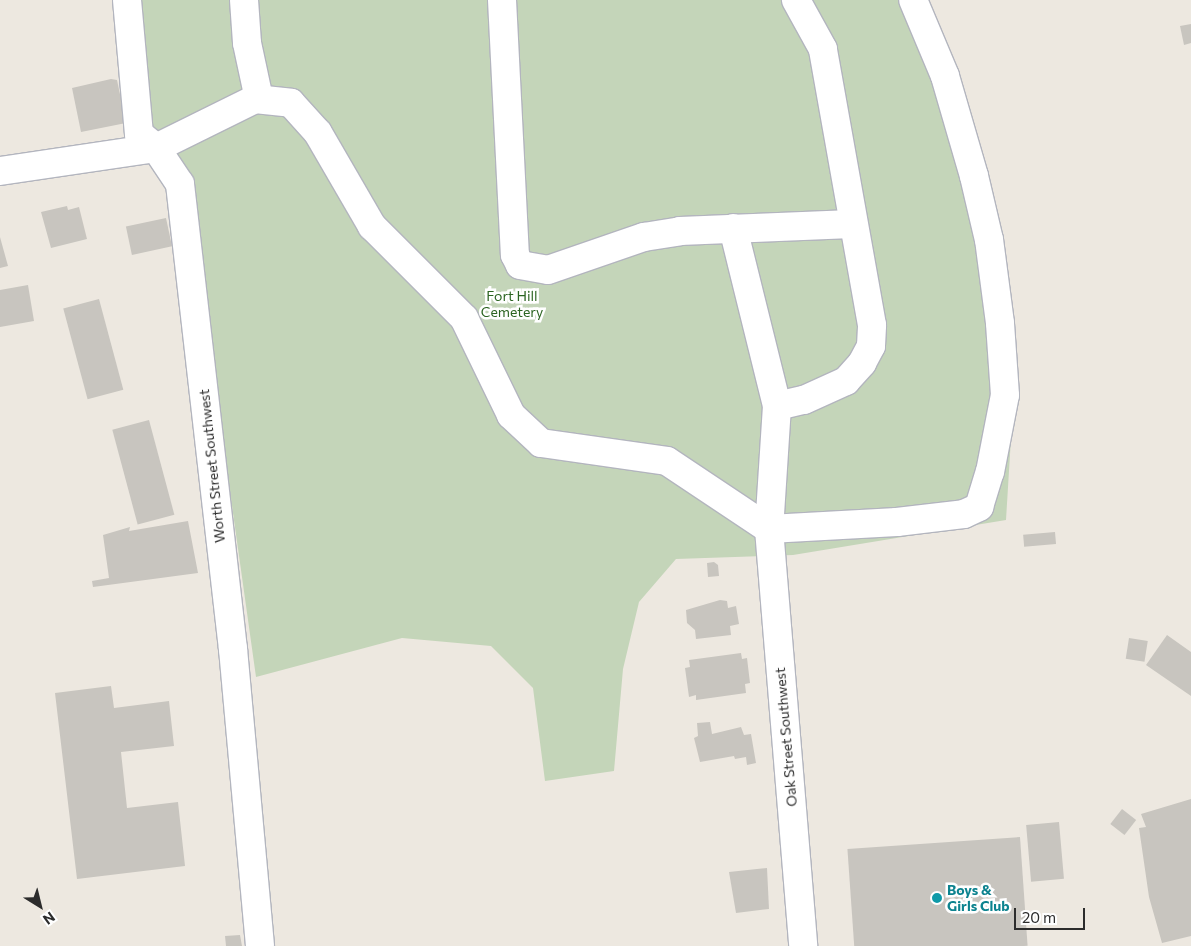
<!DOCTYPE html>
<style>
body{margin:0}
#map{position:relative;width:1191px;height:946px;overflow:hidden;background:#ede8e0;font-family:Commissioner,sans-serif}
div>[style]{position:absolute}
.cemetery>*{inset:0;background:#c4d5b9}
.building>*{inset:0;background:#c8c5bf;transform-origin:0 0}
.roads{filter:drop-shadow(1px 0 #b3b5be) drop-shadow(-1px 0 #b3b5be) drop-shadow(0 1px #b3b5be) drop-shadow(0 -1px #b3b5be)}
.minor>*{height:28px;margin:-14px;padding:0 14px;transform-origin:14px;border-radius:14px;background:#fff}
.dots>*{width:14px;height:14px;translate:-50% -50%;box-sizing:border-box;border:2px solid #fff;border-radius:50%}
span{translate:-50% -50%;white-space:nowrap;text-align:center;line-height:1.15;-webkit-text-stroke:5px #fff;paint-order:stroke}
.park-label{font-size:14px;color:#2b6421}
.street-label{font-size:14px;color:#2c2c2c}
.culture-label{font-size:14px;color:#0d838f;font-weight:700}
.left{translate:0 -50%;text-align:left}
.north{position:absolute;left:15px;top:881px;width:50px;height:50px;-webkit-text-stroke:4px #fff;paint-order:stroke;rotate:144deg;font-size:14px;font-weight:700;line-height:20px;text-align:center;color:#2c2c2c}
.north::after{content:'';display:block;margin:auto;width:18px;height:22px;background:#2c2c2c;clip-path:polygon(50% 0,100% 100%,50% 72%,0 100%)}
.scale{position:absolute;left:1014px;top:908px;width:71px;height:22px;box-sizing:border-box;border:2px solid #2c2c2c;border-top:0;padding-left:6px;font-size:15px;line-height:18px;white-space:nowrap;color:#2c2c2c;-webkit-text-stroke:4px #fff;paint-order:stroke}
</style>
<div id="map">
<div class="cemetery">
<div style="clip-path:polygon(128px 0,917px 0,1014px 389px,1006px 520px,793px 555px,676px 559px,639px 602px,623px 669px,614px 771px,545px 781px,533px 688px,491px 646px,402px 638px,256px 677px,187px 185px,147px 131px)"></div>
</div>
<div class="building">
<div style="clip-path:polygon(1191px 24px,1191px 43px,1184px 45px,1180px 26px)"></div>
<div style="clip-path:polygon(111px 79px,117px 80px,126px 123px,81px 132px,72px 88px)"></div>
<div style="clip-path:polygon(67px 206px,68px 210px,79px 207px,87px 239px,51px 248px,41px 212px)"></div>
<div style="left:166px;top:218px;width:29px;height:41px;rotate:78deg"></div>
<div style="clip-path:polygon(0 237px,8px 266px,0 268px)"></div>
<div style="clip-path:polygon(28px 285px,34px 321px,0 327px,0 290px)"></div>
<div style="left:99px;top:299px;width:94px;height:37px;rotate:75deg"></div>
<div style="left:149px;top:420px;width:98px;height:38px;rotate:75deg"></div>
<div style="clip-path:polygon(188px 521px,198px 573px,93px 587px,92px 581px,109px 578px,103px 535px,130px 527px,129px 531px)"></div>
<div style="left:1055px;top:532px;width:12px;height:32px;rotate:85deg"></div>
<div style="clip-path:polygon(714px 562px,718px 565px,719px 576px,708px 577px,707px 563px)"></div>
<div style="clip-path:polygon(720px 600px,727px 601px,728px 608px,736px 606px,739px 624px,730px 626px,731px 635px,696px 639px,695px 630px,687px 623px,686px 610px)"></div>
<div style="clip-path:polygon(1167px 635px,1191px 652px,1191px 696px,1146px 665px)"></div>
<div style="left:1129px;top:638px;width:19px;height:21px;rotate:9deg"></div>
<div style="clip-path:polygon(741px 653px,742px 659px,747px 658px,750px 683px,745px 684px,746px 693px,696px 700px,696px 695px,689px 697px,685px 668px,690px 667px,689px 660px)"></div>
<div style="clip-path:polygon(111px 686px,114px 708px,169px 701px,174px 746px,121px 752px,127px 808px,178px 802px,185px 866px,77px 879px,55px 693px)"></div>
<div style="clip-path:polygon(710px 722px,712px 734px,741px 727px,744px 735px,751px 734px,756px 763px,747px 765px,746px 757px,735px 759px,734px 756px,700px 762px,694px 738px,698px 736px,697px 723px)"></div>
<div style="clip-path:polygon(1191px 799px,1191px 936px,1162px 943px,1149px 897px,1139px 828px,1146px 827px,1141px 814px)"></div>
<div style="left:1122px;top:809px;width:18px;height:19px;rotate:38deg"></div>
<div style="left:1059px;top:822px;width:57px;height:33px;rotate:85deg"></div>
<div style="left:1020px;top:837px;width:109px;height:173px;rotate:86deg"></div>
<div style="clip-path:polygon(767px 868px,769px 909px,736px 913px,729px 872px)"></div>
<div style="clip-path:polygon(240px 935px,242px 946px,226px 946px,225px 936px)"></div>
</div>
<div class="roads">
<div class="minor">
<div style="left:127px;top:0;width:135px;rotate:84.9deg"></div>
<div style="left:139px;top:134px;width:22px;rotate:39deg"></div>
<div style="left:156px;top:148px;width:43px;rotate:56.3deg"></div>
<div style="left:180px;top:184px;width:468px;rotate:83.5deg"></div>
<div style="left:233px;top:649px;width:298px;rotate:84.8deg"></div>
<div style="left:244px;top:0;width:43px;rotate:86deg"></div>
<div style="left:247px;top:43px;width:57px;rotate:77.9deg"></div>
<div style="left:502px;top:0;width:255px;rotate:87.1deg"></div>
<div style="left:515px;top:255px;width:11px;rotate:63deg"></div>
<div style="left:520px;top:265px;width:28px;rotate:10deg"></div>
<div style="left:548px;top:270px;width:102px;rotate:-19deg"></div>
<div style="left:644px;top:237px;width:36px;rotate:-9deg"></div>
<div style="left:680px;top:231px;width:172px;rotate:-2.3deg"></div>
<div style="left:0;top:171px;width:158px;rotate:-8.4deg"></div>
<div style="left:156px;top:148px;width:110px;rotate:-26.3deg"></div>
<div style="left:255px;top:99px;width:36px;rotate:6deg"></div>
<div style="left:291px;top:103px;width:40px;rotate:48deg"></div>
<div style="left:318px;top:133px;width:108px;rotate:59.9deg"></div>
<div style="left:372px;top:226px;width:130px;rotate:45deg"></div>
<div style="left:464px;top:318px;width:108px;rotate:64.1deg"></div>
<div style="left:511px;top:415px;width:41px;rotate:43deg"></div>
<div style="left:541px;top:443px;width:127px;rotate:8.1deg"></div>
<div style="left:667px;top:461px;width:123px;rotate:33.7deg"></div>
<div style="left:769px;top:529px;width:128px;rotate:-3.1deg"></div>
<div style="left:897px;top:522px;width:67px;rotate:-6.8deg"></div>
<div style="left:964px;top:514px;width:17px;rotate:-25deg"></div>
<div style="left:979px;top:507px;width:37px;rotate:-73deg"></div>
<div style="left:990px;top:472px;width:78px;rotate:-79deg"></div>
<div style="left:1005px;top:395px;width:72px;rotate:-94deg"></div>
<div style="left:1000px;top:323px;width:84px;rotate:-97.5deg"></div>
<div style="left:989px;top:240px;width:66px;rotate:-103.2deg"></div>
<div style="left:974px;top:176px;width:104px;rotate:-106.2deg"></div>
<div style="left:945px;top:76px;width:82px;rotate:-112.8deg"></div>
<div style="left:733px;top:228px;width:183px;rotate:76.1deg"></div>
<div style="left:777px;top:406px;width:123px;rotate:93.7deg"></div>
<div style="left:769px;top:529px;width:418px;rotate:85.3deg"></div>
<div style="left:777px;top:406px;width:28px;rotate:-13deg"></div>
<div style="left:804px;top:400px;width:46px;rotate:-24.3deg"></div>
<div style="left:846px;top:381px;width:24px;rotate:-48deg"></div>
<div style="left:862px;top:363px;width:19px;rotate:-62deg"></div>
<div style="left:871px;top:346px;width:21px;rotate:-87deg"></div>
<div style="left:872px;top:325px;width:280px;rotate:-100.1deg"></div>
<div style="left:823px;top:49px;width:56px;rotate:-118.9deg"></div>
</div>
</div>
<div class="dots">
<div style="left:937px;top:898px;background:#0f9aa8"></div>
</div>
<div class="park-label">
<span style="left:512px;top:304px">Fort Hill<br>Cemetery</span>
</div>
<div class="street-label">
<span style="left:212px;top:466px;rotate:-96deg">Worth Street Southwest</span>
<span style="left:786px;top:737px;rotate:-95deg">Oak Street Southwest</span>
</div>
<div class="culture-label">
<span class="left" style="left:947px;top:898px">Boys &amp;<br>Girls Club</span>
</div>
<div class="north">N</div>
<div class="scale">20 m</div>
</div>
